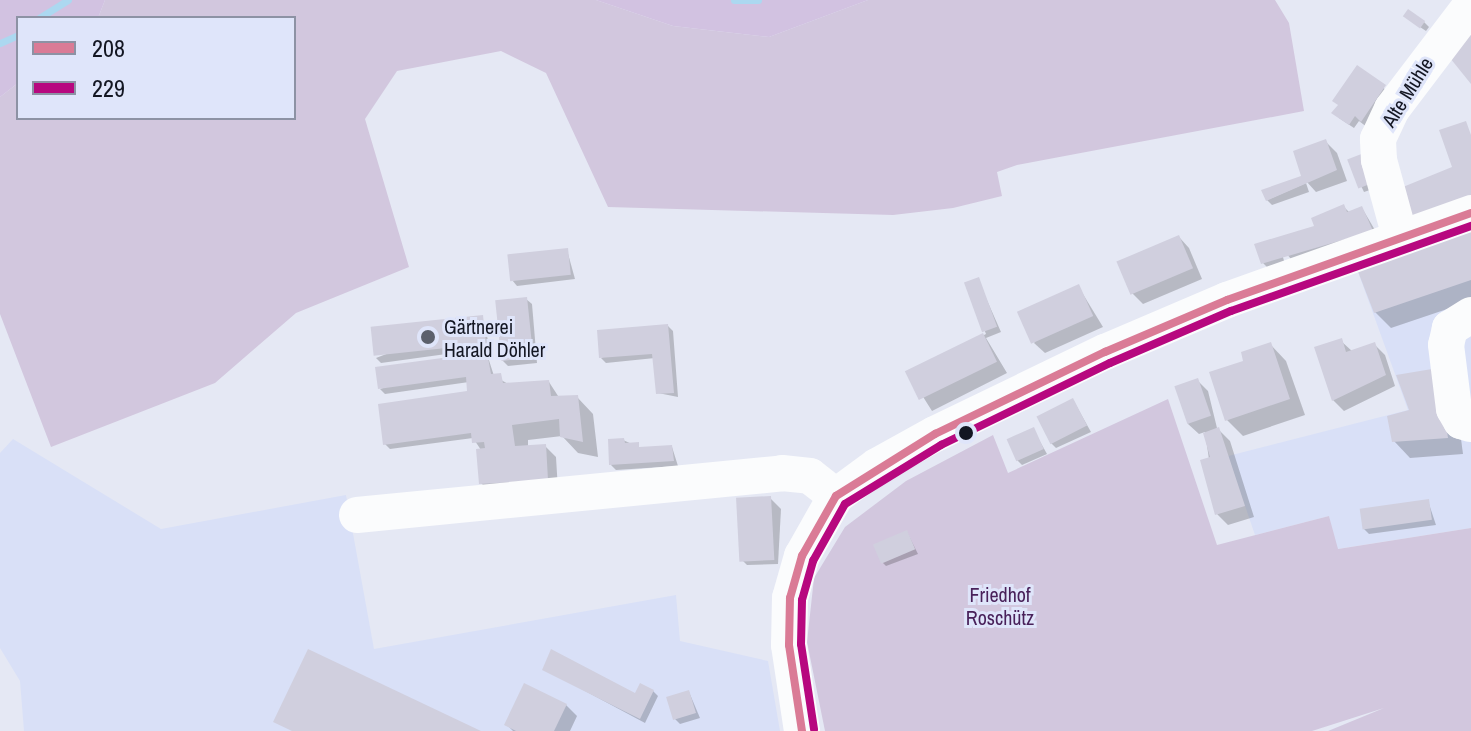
<!DOCTYPE html>
<meta charset="utf-8">
<style>
body{margin:0}
#map{position:relative;width:1471px;height:731px;overflow:hidden;background:#e5e8f4;font-family:"Archivo Narrow",sans-serif}
div>[style]{position:absolute}
.built>*{inset:0;background:#d9e0f7}
.green>*{inset:0;background:#d2c7de}
.forest>*{inset:0;background:#d2c2e1}
.shadow>*{inset:0;background:#0003}
.stream>*{height:7px;margin:-3.5px;padding:0 3.5px;transform-origin:3.5px;border-radius:3.5px;background:#acd8f0}
.building>*{inset:0;background:#d0cfde;transform-origin:0 0}
.minor>*{height:36px;margin:-18px;padding:0 18px;transform-origin:18px;border-radius:18px;background:#fbfcfd}
.bus-1>*{height:8px;margin:-4px;padding:0 4px;transform-origin:4px;border-radius:4px;background:#da7b96}
.bus-2>*{height:8px;margin:-4px;padding:0 4px;transform-origin:4px;border-radius:4px;background:#b7087f}
.dots>*{width:22px;height:22px;translate:-50% -50%;box-sizing:border-box;border:4px solid #dfe5fa;border-radius:50%}
span{translate:-50% -50%;white-space:nowrap;text-align:center;line-height:1.15;-webkit-text-stroke:6px #dfe5fa;paint-order:stroke}
.street-label{font-size:20px;color:#131622}
.poi-label{font-size:20px;color:#131622}
.left{translate:0 -50%;text-align:left}
.park-label{font-size:20px;color:#49215a}
.legend{position:absolute;left:16px;top:16px;width:280px;height:104px;box-sizing:border-box;background:#dfe5fa;border:2px solid #8d92a4;margin:0;padding:10px 14px;list-style:none;font-size:24px;color:#131622}
.legend li{display:flex;align-items:center;gap:16px;height:40px}
.legend b{width:40px;border:2px solid #8d92a4}
</style>
<div id="map">
<div class="built">
<div style="clip-path:polygon(1471px 228px,1471px 528px,1337px 549px,1329px 516px,1255px 535px,1228px 456px,1408px 410px,1357px 269px)"></div>
<div style="clip-path:polygon(13px 439px,161px 529px,346px 495px,374px 649px,676px 595px,680px 641px,768px 661px,780px 731px,24px 731px,20px 681px,0 648px,0 453px)"></div>
</div>
<div class="green">
<div style="clip-path:polygon(105px 0,596px 0,673px 26px,769px 37px,868px 0,1275px 0,1289px 23px,1304px 111px,1017px 165px,997px 172px,1002px 196px,953px 208px,893px 215px,608px 207px,546px 73px,501px 51px,397px 71px,365px 119px,409px 267px,296px 313px,215px 383px,51px 447px,0 314px,0 97px,18px 83px,18px 118px,294px 118px,294px 18px,98px 18px)"></div>
<div style="clip-path:polygon(1168px 399px,1217px 545px,1329px 516px,1338px 549px,1471px 528px,1471px 731px,1328px 731px,1384px 708px,1312px 731px,825px 731px,807px 642px,814px 578px,845px 527px,906px 481px,993px 435px,1008px 473px)"></div>
</div>
<div class="forest">
<div style="clip-path:polygon(0 0,105px 0,98px 18px,18px 18px,18px 83px,0 97px)"></div>
<div style="clip-path:polygon(596px 0,868px 0,769px 37px,673px 26px)"></div>
</div>
<div class="shadow">
<div style="clip-path:polygon(1411px 21px,1424px 22px,1429px 27px,1426px 31px)"></div>
<div style="clip-path:polygon(1358px 68px,1396px 98px,1372px 131px,1359px 121px,1354px 128px,1339px 118px)"></div>
<div style="clip-path:polygon(1326px 142px,1337px 153px,1347px 181px,1316px 192px,1306px 181px)"></div>
<div style="clip-path:polygon(1349px 161px,1379px 187px,1364px 192px)"></div>
<div style="clip-path:polygon(1306px 183px,1309px 192px,1272px 205px,1267px 200px)"></div>
<div style="clip-path:polygon(1343px 206px,1350px 213px,1362px 208px,1382px 242px,1298px 268px,1279px 244px,1285px 264px,1268px 268px,1263px 263px,1256px 246px,1316px 227px,1313px 219px)"></div>
<div style="clip-path:polygon(1471px 230px,1471px 301px,1391px 328px,1375px 312px)"></div>
<div style="clip-path:polygon(1179px 237px,1189px 248px,1202px 279px,1143px 304px,1132px 293px)"></div>
<div style="clip-path:polygon(567px 250px,575px 279px,517px 286px,512px 280px)"></div>
<div style="clip-path:polygon(978px 280px,1001px 332px,986px 338px,1007px 373px,932px 411px,908px 373px,986px 334px,966px 284px)"></div>
<div style="clip-path:polygon(1078px 286px,1103px 327px,1045px 353px,1034px 343px)"></div>
<div style="clip-path:polygon(526px 299px,532px 304px,537px 363px,508px 366px,503px 361px)"></div>
<div style="clip-path:polygon(482px 317px,490px 348px,381px 363px,376px 358px)"></div>
<div style="clip-path:polygon(668px 326px,673px 331px,678px 397px,658px 393px,655px 358px,606px 363px,601px 358px)"></div>
<div style="clip-path:polygon(1341px 341px,1353px 352px,1374px 344px,1385px 355px,1395px 386px,1344px 411px,1333px 400px)"></div>
<div style="clip-path:polygon(1270px 344px,1286px 361px,1305px 415px,1243px 436px,1227px 420px,1246px 362px)"></div>
<div style="clip-path:polygon(487px 354px,494px 376px,510px 385px,549px 382px,560px 399px,577px 397px,593px 414px,598px 457px,578px 453px,562px 436px,528px 440px,528px 447px,545px 446px,556px 457px,558px 490px,486px 488px,481px 483px,481px 450px,473px 438px,390px 449px,385px 444px,470px 396px,469px 382px,385px 394px,380px 389px)"></div>
<div style="clip-path:polygon(1197px 380px,1208px 391px,1217px 428px,1230px 441px,1254px 517px,1228px 525px,1217px 514px,1205px 432px,1199px 434px,1188px 424px)"></div>
<div style="clip-path:polygon(1454px 386px,1463px 454px,1410px 458px,1394px 441px,1411px 412px)"></div>
<div style="clip-path:polygon(1073px 400px,1091px 432px,1056px 448px,1051px 443px)"></div>
<div style="clip-path:polygon(1033px 429px,1047px 454px,1022px 465px,1017px 460px)"></div>
<div style="clip-path:polygon(623px 440px,643px 449px,672px 447px,678px 466px,616px 470px,611px 465px)"></div>
<div style="clip-path:polygon(770px 498px,781px 509px,778px 564px,747px 565px,742px 560px)"></div>
<div style="clip-path:polygon(1428px 501px,1436px 525px,1369px 534px,1364px 529px)"></div>
<div style="clip-path:polygon(907px 532px,918px 554px,886px 566px,881px 561px)"></div>
<div style="clip-path:polygon(544px 669px,635px 695px,653px 691px,658px 696px,645px 723px)"></div>
<div style="clip-path:polygon(689px 692px,700px 718px,680px 724px,675px 719px)"></div>
<div style="clip-path:polygon(566px 705px,577px 716px,570px 731px,513px 731px,506px 724px)"></div>
</div>
<div class="stream">
<div style="left:734px;top:0;width:24px"></div>
<div style="left:39px;top:18px;width:34px;rotate:-32deg"></div>
<div style="left:0;top:43px;width:20px;rotate:-24deg"></div>
</div>
<div class="building">
<div style="left:1408px;top:9px;width:21px;height:9px;rotate:35deg"></div>
<div style="clip-path:polygon(1471px 32px,1471px 84px,1446px 53px)"></div>
<div style="clip-path:polygon(1357px 65px,1386px 85px,1361px 122px,1355px 116px,1349px 125px,1331px 113px,1338px 105px,1332px 101px)"></div>
<div style="clip-path:polygon(1466px 121px,1471px 135px,1471px 197px,1409px 219px,1398px 189px,1452px 167px,1439px 130px)"></div>
<div style="clip-path:polygon(1326px 139px,1337px 170px,1266px 201px,1261px 190px,1301px 176px,1293px 151px)"></div>
<div style="left:1364px;top:153px;width:31px;height:18px;rotate:69deg"></div>
<div style="clip-path:polygon(1344px 204px,1347px 212px,1362px 206px,1373px 231px,1261px 264px,1254px 244px,1314px 226px,1311px 218px)"></div>
<div style="clip-path:polygon(1471px 227px,1471px 280px,1374px 313px,1357px 269px)"></div>
<div style="left:1179px;top:235px;width:36px;height:68px;rotate:67deg"></div>
<div style="left:568px;top:248px;width:27px;height:61px;rotate:84deg"></div>
<div style="left:979px;top:277px;width:53px;height:16px;rotate:70deg"></div>
<div style="left:1079px;top:284px;width:35px;height:68px;rotate:66deg"></div>
<div style="left:527px;top:297px;width:61px;height:32px;rotate:84deg"></div>
<div style="left:483px;top:315px;width:29px;height:113px;rotate:84deg"></div>
<div style="clip-path:polygon(668px 324px,674px 393px,656px 394px,652px 354px,599px 358px,597px 330px)"></div>
<div style="left:983px;top:333px;width:32px;height:87px;rotate:64deg"></div>
<div style="clip-path:polygon(1342px 338px,1346px 352px,1375px 342px,1386px 375px,1332px 401px,1314px 347px)"></div>
<div style="clip-path:polygon(1271px 342px,1290px 399px,1225px 421px,1209px 372px,1243px 361px,1241px 352px)"></div>
<div style="clip-path:polygon(487px 352px,491px 374px,501px 373px,503px 383px,549px 380px,551px 396px,578px 395px,583px 442px,560px 437px,559px 419px,512px 425px,515px 446px,546px 444px,548px 480px,479px 484px,476px 449px,485px 448px,484px 442px,472px 443px,471px 433px,383px 445px,378px 404px,467px 391px,466px 377px,378px 389px,375px 367px)"></div>
<div style="clip-path:polygon(1438px 368px,1448px 438px,1392px 442px,1387px 416px,1409px 410px,1396px 375px)"></div>
<div style="left:1198px;top:378px;width:40px;height:25px;rotate:71deg"></div>
<div style="left:1073px;top:398px;width:31px;height:41px;rotate:63deg"></div>
<div style="left:1034px;top:427px;width:24px;height:30px;rotate:66deg"></div>
<div style="clip-path:polygon(1219px 427px,1245px 506px,1215px 515px,1200px 460px,1210px 457px,1203px 433px)"></div>
<div style="clip-path:polygon(624px 438px,625px 443px,639px 442px,639px 447px,672px 445px,674px 461px,609px 465px,608px 439px)"></div>
<div style="left:771px;top:496px;width:64px;height:35px;rotate:87deg"></div>
<div style="left:1429px;top:499px;width:21px;height:70px;rotate:82deg"></div>
<div style="left:907px;top:530px;width:21px;height:37px;rotate:67deg"></div>
<div style="clip-path:polygon(308px 649px,481px 731px,292px 731px,273px 722px)"></div>
<div style="clip-path:polygon(551px 649px,635px 693px,640px 683px,654px 690px,640px 719px,542px 670px)"></div>
<div style="clip-path:polygon(524px 683px,567px 704px,554px 731px,516px 731px,504px 725px)"></div>
<div style="left:689px;top:690px;width:24px;height:24px;rotate:73deg"></div>
</div>
<div class="minor">
<div style="left:1400px;top:237px;width:80px;rotate:-105.3deg"></div>
<div style="left:1379px;top:160px;width:21px;rotate:-93deg"></div>
<div style="left:1378px;top:139px;width:33px;rotate:-65deg"></div>
<div style="left:1392px;top:109px;width:131px;rotate:-52.8deg"></div>
<div style="left:1471px;top:315px;width:25px;rotate:148deg"></div>
<div style="left:1450px;top:328px;width:17px;rotate:103deg"></div>
<div style="left:1446px;top:345px;width:64px;rotate:82.9deg"></div>
<div style="left:1454px;top:409px;width:14px;rotate:60deg"></div>
<div style="left:1461px;top:421px;width:10px;rotate:17deg"></div>
<div style="left:357px;top:515px;width:427px;rotate:-5.6deg"></div>
<div style="left:782px;top:473px;width:28px;rotate:6deg"></div>
<div style="left:810px;top:476px;width:33px;rotate:38deg"></div>
<div style="left:802px;top:731px;width:87px;rotate:-98.6deg"></div>
<div style="left:789px;top:645px;width:47px;rotate:-88.8deg"></div>
<div style="left:790px;top:598px;width:44px;rotate:-74.1deg"></div>
<div style="left:802px;top:556px;width:69px;rotate:-60.5deg"></div>
<div style="left:836px;top:496px;width:51px;rotate:-36.2deg"></div>
<div style="left:877px;top:466px;width:66px;rotate:-28.9deg"></div>
<div style="left:935px;top:434px;width:189px;rotate:-25.8deg"></div>
<div style="left:1105px;top:352px;width:133px;rotate:-23.1deg"></div>
<div style="left:1227px;top:300px;width:259px;rotate:-19.6deg"></div>
</div>
<div class="bus-1">
<div style="left:802px;top:731px;width:87px;rotate:-98.6deg"></div>
<div style="left:789px;top:645px;width:47px;rotate:-88.8deg"></div>
<div style="left:790px;top:598px;width:44px;rotate:-74.1deg"></div>
<div style="left:802px;top:556px;width:69px;rotate:-60.5deg"></div>
<div style="left:836px;top:496px;width:117px;rotate:-32.1deg"></div>
<div style="left:935px;top:434px;width:189px;rotate:-25.8deg"></div>
<div style="left:1105px;top:352px;width:133px;rotate:-23.1deg"></div>
<div style="left:1227px;top:300px;width:259px;rotate:-19.6deg"></div>
</div>
<div class="bus-2">
<div style="left:814px;top:729px;width:86px;rotate:-98.7deg"></div>
<div style="left:801px;top:644px;width:44px;rotate:-88.7deg"></div>
<div style="left:802px;top:600px;width:41px;rotate:-74.2deg"></div>
<div style="left:813px;top:561px;width:65px;rotate:-60.7deg"></div>
<div style="left:845px;top:504px;width:113px;rotate:-31.6deg"></div>
<div style="left:941px;top:445px;width:188px;rotate:-25.9deg"></div>
<div style="left:1110px;top:363px;width:132px;rotate:-23.3deg"></div>
<div style="left:1231px;top:311px;width:255px;rotate:-19.5deg"></div>
</div>
<div class="dots">
<div style="left:428px;top:337px;background:#5c606c"></div>
<div style="left:966px;top:433px;background:#131622"></div>
</div>
<div class="street-label">
<span style="left:1407px;top:92px;rotate:-58deg">Alte Mühle</span>
</div>
<div class="poi-label">
<span class="left" style="left:444px;top:338px">Gärtnerei<br>Harald Döhler</span>
</div>
<div class="park-label">
<span style="left:1000px;top:606px">Friedhof<br>Roschütz</span>
</div>
<ul class="legend">
<li><b style="height:10px;background:#da7b96"></b>208</li>
<li><b style="height:10px;background:#b7087f"></b>229</li>
</ul>
</div>
